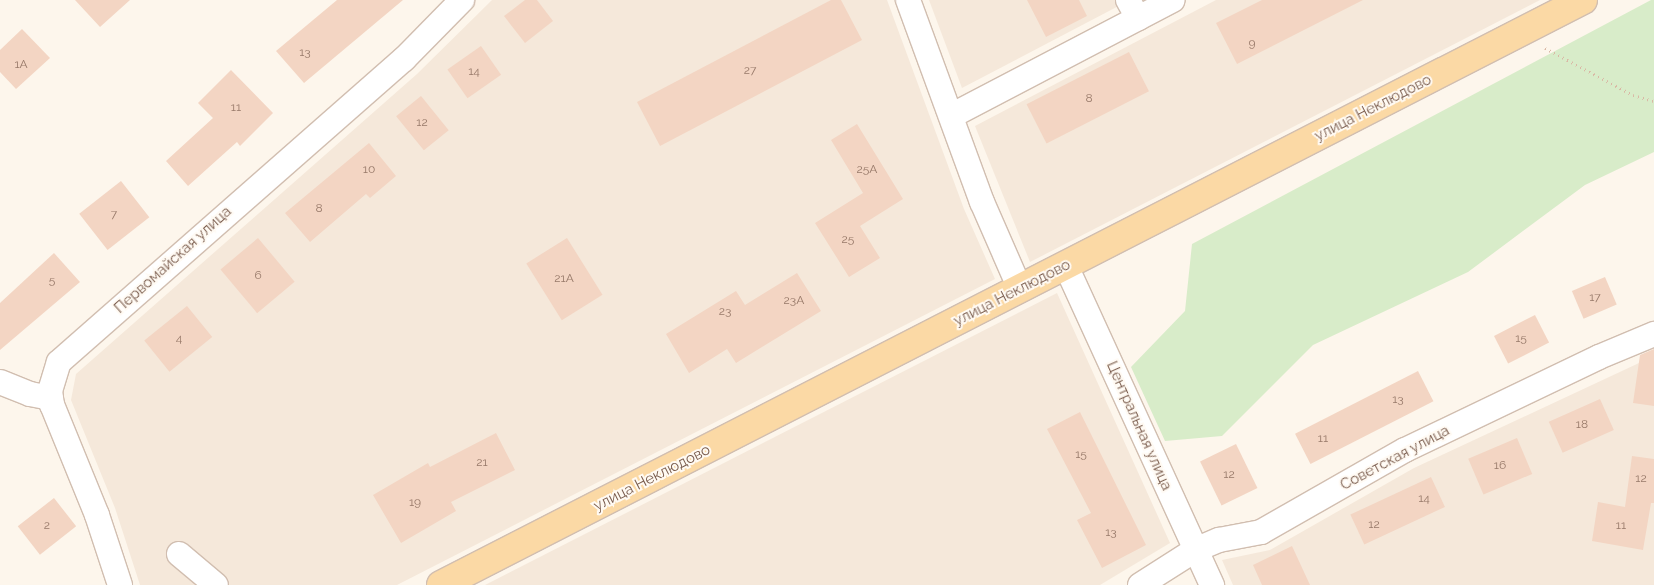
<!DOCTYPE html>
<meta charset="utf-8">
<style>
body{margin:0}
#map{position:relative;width:1654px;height:585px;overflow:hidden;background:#fdf6ec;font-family:Raleway,sans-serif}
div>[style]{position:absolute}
.residential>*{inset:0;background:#f5e8da}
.green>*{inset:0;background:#d8ecc9}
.building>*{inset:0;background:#f3d5c3;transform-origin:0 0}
.path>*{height:3px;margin-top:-1.5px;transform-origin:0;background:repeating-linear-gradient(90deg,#d9b8a5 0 1px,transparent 0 5px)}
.roads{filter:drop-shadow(1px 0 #d1beb0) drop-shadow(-1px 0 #d1beb0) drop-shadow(0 1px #d1beb0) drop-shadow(0 -1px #d1beb0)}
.minor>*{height:24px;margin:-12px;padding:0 12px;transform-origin:12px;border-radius:12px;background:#fff}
.major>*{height:28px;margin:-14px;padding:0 14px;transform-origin:14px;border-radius:14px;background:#fbd9a5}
span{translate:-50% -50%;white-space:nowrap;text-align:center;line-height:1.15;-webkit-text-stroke:4px #fffaf3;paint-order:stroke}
.number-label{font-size:12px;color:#987a6a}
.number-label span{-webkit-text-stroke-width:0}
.street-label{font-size:15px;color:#7a5c4d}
</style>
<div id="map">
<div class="residential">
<div style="clip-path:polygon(492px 0,887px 0,964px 209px,995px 279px,397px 585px,140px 585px,115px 508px,71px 400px,76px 374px,417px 74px)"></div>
<div style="clip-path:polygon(929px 0,1130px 0,962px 88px)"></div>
<div style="clip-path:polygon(1216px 0,1540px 0,1030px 262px,975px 126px)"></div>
<div style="clip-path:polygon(1057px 293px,1170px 543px,1100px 585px,485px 585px)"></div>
<div style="clip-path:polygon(1654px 356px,1654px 585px,1233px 585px,1222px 560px,1270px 550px,1414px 468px)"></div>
</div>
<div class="green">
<div style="clip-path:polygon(1651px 0,1654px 0,1654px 152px,1585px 185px,1468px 272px,1313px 345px,1222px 436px,1165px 441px,1131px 367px,1185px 311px,1192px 244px)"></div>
</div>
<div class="building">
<div style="clip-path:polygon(75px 0,130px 0,100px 27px)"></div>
<div style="clip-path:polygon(337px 0,403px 0,304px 83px,276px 51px)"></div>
<div style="clip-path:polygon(525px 0,537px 0,553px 21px,525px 43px,504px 16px)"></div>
<div style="clip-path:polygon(831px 0,841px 0,862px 40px,660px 146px,637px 102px)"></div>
<div style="clip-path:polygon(1027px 0,1079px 0,1087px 16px,1046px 37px)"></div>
<div style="clip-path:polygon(1262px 0,1363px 0,1237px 64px,1216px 23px)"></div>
<div style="clip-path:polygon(22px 29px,50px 58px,16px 89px,0 72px,0 50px)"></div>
<div style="left:481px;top:46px;width:35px;height:41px;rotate:55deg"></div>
<div style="left:1129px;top:52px;width:44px;height:115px;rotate:63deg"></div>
<div style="clip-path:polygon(231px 70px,273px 113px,240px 146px,237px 142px,188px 186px,166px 161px,213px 118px,198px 103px)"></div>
<div style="left:421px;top:96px;width:44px;height:32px;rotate:51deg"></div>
<div style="clip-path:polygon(857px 124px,903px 199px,860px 226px,880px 258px,849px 277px,815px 223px,863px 193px,831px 140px)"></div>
<div style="clip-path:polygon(369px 143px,396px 176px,370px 198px,366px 194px,310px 242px,285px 213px)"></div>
<div style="left:121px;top:181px;width:46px;height:53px;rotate:52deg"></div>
<div style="left:258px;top:238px;width:57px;height:49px;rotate:50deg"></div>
<div style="left:567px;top:238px;width:67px;height:48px;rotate:58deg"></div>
<div style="clip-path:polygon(54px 253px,80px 282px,0 350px,0 303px)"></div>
<div style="clip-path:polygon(797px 273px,821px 311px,736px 363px,727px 349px,689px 373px,666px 334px,736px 291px,745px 305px)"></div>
<div style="left:1605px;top:277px;width:30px;height:36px;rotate:67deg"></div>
<div style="left:187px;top:306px;width:40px;height:55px;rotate:51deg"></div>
<div style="left:1535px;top:315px;width:31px;height:46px;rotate:63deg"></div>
<div style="clip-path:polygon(1654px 349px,1654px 406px,1633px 403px,1640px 355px)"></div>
<div style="left:1418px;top:371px;width:34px;height:138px;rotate:63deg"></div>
<div style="left:1600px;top:399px;width:34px;height:56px;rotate:66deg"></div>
<div style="clip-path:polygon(1080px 412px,1146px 545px,1102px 568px,1077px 520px,1091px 513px,1047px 429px)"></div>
<div style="clip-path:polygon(496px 433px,515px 470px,451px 502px,456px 511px,401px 543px,373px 495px,428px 463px,430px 467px)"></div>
<div style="left:1517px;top:438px;width:39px;height:53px;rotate:67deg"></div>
<div style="left:1236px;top:444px;width:49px;height:40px;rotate:64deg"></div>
<div style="clip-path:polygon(1632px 456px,1654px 459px,1654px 503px,1651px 503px,1643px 550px,1592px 541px,1598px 502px,1625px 507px)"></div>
<div style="left:1431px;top:477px;width:33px;height:89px;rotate:65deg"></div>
<div style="left:54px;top:498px;width:36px;height:46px;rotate:52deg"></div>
<div style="clip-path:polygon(1292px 546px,1310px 585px,1262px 585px,1253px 565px)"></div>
</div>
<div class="path">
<div style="left:1545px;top:48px;width:100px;rotate:28.1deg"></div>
<div style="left:1633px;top:95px;width:22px;rotate:16deg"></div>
</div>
<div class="roads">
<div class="minor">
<div style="left:908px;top:0;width:215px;rotate:69.9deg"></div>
<div style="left:982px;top:202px;width:95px;rotate:66.4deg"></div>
<div style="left:1128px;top:0;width:21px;rotate:61deg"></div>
<div style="left:951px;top:116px;width:250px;rotate:-27.6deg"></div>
<div style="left:1066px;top:266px;width:351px;rotate:65.4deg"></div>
<div style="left:0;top:382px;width:32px;rotate:22deg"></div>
<div style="left:30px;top:394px;width:21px;rotate:11deg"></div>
<div style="left:179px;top:554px;width:48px;rotate:40deg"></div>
<div style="left:120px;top:585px;width:74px;rotate:-108.2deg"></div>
<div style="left:97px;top:515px;width:119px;rotate:-112.2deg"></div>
<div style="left:52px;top:405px;width:14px;rotate:-98deg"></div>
<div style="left:50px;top:391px;width:30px;rotate:-73deg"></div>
<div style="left:59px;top:362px;width:459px;rotate:-41.3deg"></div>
<div style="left:404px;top:59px;width:83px;rotate:-45.5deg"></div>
<div style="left:1140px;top:585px;width:65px;rotate:-32.5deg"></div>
<div style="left:1195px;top:550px;width:26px;rotate:-23deg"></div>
<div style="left:1219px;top:540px;width:43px;rotate:-10.8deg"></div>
<div style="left:1261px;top:532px;width:166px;rotate:-29.7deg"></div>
<div style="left:1405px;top:450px;width:215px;rotate:-25.6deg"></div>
<div style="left:1599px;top:357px;width:60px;rotate:-22.7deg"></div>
</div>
<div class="major">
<div style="left:441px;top:585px;width:1283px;rotate:-27.12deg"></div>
</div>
</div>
<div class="number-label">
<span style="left:1252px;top:44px">9</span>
<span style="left:305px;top:53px">13</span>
<span style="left:21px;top:65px">1А</span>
<span style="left:750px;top:71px">27</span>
<span style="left:474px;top:72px">14</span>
<span style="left:1089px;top:99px">8</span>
<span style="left:236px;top:108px">11</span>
<span style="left:422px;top:123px">12</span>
<span style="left:369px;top:170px">10</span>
<span style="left:867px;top:170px">25А</span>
<span style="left:319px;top:209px">8</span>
<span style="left:114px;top:215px">7</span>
<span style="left:848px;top:240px">25</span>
<span style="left:258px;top:276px">6</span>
<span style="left:564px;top:279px">21А</span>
<span style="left:52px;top:281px">5</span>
<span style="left:1595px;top:298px">17</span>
<span style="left:794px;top:301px">23А</span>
<span style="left:725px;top:312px">23</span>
<span style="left:179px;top:339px">4</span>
<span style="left:1521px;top:339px">15</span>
<span style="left:1398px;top:400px">13</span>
<span style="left:1582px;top:425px">18</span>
<span style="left:1323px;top:439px">11</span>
<span style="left:1081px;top:455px">15</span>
<span style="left:482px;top:463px">21</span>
<span style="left:1500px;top:466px">16</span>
<span style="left:1229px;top:475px">12</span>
<span style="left:1641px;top:479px">12</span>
<span style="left:1424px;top:499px">14</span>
<span style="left:415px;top:503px">19</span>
<span style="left:1374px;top:525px">12</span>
<span style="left:47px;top:526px">2</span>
<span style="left:1621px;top:526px">11</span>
<span style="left:1111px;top:533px">13</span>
</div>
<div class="street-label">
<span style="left:1373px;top:108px;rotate:-27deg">улица Неклюдово</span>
<span style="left:173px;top:260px;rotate:-42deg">Первомайская улица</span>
<span style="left:1012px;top:293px;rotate:-27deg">улица Неклюдово</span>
<span style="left:1139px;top:426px;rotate:66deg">Центральная улица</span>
<span style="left:1395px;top:458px;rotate:-28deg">Советская улица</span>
<span style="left:652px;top:478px;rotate:-27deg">улица Неклюдово</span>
</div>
</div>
